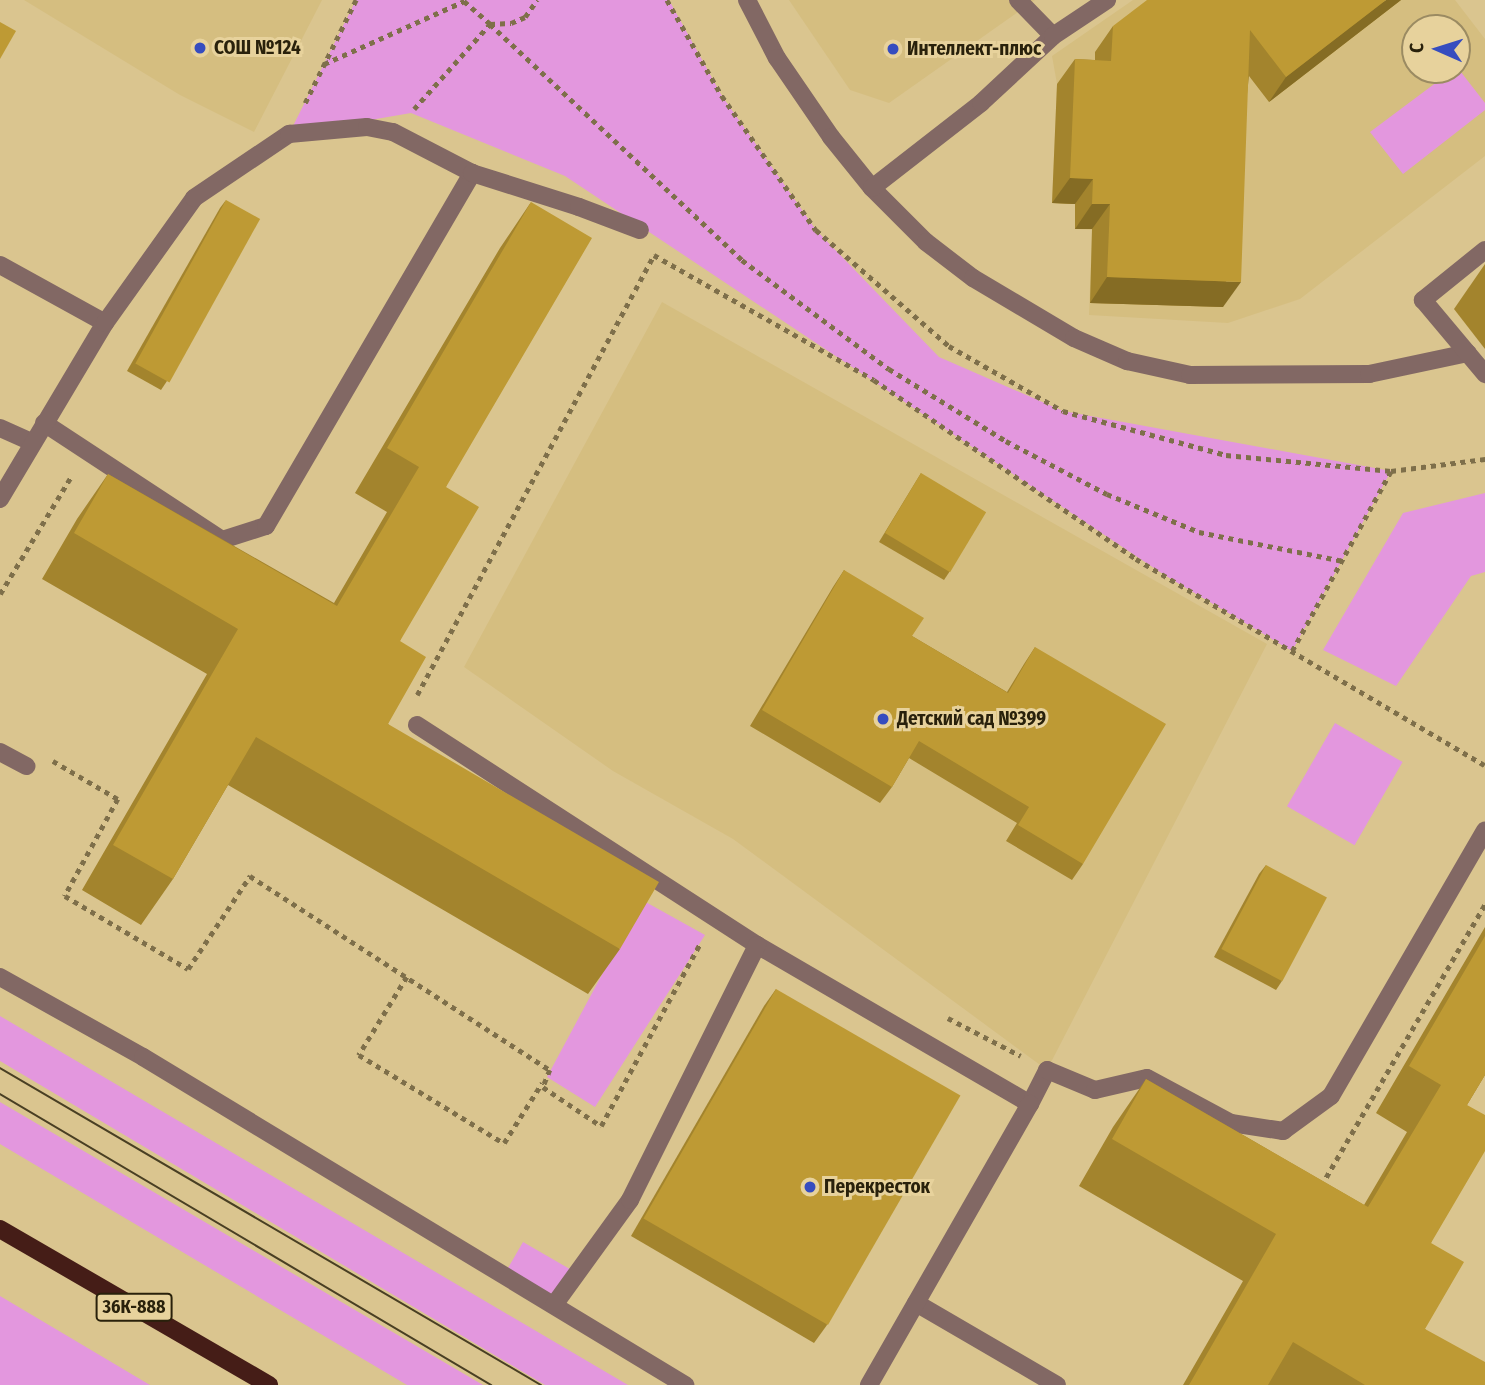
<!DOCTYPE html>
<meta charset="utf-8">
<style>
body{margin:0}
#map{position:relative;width:1485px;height:1385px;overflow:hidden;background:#dac58f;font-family:"Fira Sans Condensed",sans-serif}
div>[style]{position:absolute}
.built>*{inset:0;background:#d5be80}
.green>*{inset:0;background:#e397de;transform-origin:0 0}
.path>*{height:4.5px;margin-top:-2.25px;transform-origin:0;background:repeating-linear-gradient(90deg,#7e6f4a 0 5px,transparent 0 10px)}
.minor>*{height:18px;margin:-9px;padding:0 9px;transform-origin:9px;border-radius:9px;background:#826864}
.major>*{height:18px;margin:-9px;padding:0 9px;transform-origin:9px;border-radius:9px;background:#451d17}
.tram>*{height:2px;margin:-1px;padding:0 1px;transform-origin:1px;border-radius:1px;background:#493f23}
.wall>*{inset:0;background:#a3842d}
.shaded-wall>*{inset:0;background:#856c24}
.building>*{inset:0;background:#be9a34;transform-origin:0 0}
.dots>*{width:19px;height:19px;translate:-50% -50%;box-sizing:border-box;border:4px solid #e7d29c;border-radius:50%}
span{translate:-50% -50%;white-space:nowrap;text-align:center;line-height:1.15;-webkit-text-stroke:6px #e7d29c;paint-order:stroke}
.shield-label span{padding:2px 5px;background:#e7d29c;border:2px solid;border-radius:5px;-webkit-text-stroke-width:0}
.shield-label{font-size:18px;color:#29210b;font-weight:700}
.poi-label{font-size:19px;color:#29210b;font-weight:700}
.left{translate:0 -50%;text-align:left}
.north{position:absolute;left:1401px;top:14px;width:70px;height:70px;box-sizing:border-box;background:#e7d29c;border:2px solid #9b8b62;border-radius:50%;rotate:273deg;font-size:19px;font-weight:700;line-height:28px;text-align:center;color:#29210b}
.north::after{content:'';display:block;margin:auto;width:24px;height:32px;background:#364dbf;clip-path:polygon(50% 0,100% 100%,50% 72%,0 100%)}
</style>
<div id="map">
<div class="built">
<div style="clip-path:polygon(24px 0,322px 0,254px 132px,180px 95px)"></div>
<div style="clip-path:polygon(789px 0,1035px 0,889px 103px,850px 90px)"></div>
<div style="clip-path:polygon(evenodd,1133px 0,1455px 0,1485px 39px,1485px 156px,1300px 299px,1228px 323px,1089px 315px,1092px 230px,1075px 229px,1075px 204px,1052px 203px,1057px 84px,1052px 56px,1133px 0,1415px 28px,1457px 28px,1457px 70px,1415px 70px,1415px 28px)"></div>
<div style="clip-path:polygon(662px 302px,1267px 644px,1047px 1070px,733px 839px,613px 771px,464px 667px)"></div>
</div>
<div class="green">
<div style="clip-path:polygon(356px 0,669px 0,722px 96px,816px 230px,939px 357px,1063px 411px,1391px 471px,1292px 651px,1166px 576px,565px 176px,411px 113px,289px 134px)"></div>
<div style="clip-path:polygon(1457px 67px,1485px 103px,1485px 110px,1403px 174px,1370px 132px)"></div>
<div style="clip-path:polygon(1485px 493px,1485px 572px,1471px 576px,1396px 686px,1323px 650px,1403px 513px)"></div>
<div style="left:1335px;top:723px;width:78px;height:96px;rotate:30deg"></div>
<div style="clip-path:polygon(642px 900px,705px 935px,595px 1107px,547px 1077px)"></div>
<div style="clip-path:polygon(0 1016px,628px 1385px,545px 1385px,0 1061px)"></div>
<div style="clip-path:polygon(0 1102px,483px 1385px,407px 1385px,0 1144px)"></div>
<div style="left:523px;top:1242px;width:54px;height:31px;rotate:30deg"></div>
<div style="clip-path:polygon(0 1296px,150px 1385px,0 1385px)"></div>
</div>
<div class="path">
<div style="left:667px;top:0;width:111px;rotate:60.2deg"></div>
<div style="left:722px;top:96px;width:164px;rotate:55deg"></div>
<div style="left:816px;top:230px;width:176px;rotate:41.1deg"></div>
<div style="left:949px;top:346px;width:131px;rotate:29.7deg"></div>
<div style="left:1063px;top:411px;width:169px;rotate:15.1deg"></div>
<div style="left:1226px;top:455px;width:166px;rotate:5.5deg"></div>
<div style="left:1391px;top:471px;width:95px;rotate:-7.3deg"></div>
<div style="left:464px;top:1px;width:35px;rotate:41deg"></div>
<div style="left:490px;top:24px;width:21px;rotate:-3deg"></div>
<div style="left:511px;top:23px;width:15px;rotate:-23deg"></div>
<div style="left:525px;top:17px;width:21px;rotate:-55deg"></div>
<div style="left:324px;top:64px;width:154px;rotate:-24.2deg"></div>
<div style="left:305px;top:103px;width:115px;rotate:-63.7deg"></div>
<div style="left:414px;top:109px;width:114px;rotate:-48.2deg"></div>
<div style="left:490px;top:24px;width:345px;rotate:43.1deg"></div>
<div style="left:742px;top:260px;width:183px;rotate:36.6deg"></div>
<div style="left:889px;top:369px;width:137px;rotate:31.6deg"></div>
<div style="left:1006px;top:441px;width:114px;rotate:27.7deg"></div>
<div style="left:1107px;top:494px;width:100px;rotate:22.4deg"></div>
<div style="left:1199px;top:532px;width:147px;rotate:11.4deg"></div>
<div style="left:0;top:594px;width:139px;rotate:-58.8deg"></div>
<div style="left:1292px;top:651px;width:205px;rotate:-61.2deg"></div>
<div style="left:417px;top:695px;width:500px;rotate:-61.7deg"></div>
<div style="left:654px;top:255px;width:253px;rotate:29.6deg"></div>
<div style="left:874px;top:380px;width:317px;rotate:34.3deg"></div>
<div style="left:1136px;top:559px;width:405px;rotate:30.6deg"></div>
<div style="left:53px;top:761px;width:75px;rotate:30.3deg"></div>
<div style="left:118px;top:799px;width:111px;rotate:118.7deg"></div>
<div style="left:65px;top:896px;width:143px;rotate:30.7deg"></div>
<div style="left:188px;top:969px;width:112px;rotate:-56.3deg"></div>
<div style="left:250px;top:876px;width:357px;rotate:32.9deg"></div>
<div style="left:550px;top:1070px;width:18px;rotate:112deg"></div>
<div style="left:543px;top:1087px;width:70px;rotate:33.9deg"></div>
<div style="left:601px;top:1126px;width:207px;rotate:-61.5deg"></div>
<div style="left:407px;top:977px;width:92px;rotate:121.6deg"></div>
<div style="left:359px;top:1055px;width:170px;rotate:31.3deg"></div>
<div style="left:504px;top:1143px;width:71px;rotate:-57.7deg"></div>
<div style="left:948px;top:1018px;width:82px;rotate:27.5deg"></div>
<div style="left:1321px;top:1186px;width:326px;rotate:-59.8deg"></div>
</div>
<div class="minor">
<div style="left:747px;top:0;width:65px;rotate:62.7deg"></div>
<div style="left:777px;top:58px;width:96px;rotate:55.6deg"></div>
<div style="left:831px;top:137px;width:65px;rotate:51.2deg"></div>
<div style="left:872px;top:188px;width:76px;rotate:45deg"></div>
<div style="left:926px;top:242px;width:59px;rotate:37.5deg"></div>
<div style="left:973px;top:278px;width:117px;rotate:30.7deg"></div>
<div style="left:1074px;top:338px;width:58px;rotate:23.5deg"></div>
<div style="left:1127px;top:361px;width:65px;rotate:12.5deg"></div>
<div style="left:1190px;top:375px;width:179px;rotate:-0.3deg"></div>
<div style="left:1369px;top:374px;width:101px;rotate:-12deg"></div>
<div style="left:1018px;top:0;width:50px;rotate:45.8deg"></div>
<div style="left:872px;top:188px;width:138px;rotate:-37.9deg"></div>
<div style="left:981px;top:103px;width:98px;rotate:-42.9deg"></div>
<div style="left:1053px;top:36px;width:65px;rotate:-33.7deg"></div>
<div style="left:1485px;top:250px;width:80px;rotate:141.1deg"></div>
<div style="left:1423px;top:300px;width:97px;rotate:50deg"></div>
<div style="left:0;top:265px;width:120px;rotate:28.9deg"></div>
<div style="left:44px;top:423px;width:213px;rotate:33.3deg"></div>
<div style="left:222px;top:540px;width:46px;rotate:-17.7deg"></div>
<div style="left:266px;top:526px;width:409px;rotate:-59.7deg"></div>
<div style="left:0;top:428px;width:36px;rotate:24deg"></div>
<div style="left:0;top:499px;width:205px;rotate:-59.2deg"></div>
<div style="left:105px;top:323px;width:153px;rotate:-54.5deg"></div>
<div style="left:194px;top:198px;width:115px;rotate:-34deg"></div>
<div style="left:289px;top:134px;width:78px;rotate:-5.1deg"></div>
<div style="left:367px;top:127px;width:26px;rotate:11deg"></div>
<div style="left:393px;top:132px;width:89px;rotate:27.4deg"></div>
<div style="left:472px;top:173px;width:112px;rotate:17.6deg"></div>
<div style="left:579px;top:207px;width:65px;rotate:20.7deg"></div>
<div style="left:417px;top:725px;width:405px;rotate:32.9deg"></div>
<div style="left:757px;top:945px;width:316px;rotate:30.2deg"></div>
<div style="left:1030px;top:1104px;width:38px;rotate:-63deg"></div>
<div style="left:1047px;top:1070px;width:52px;rotate:22.6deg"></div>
<div style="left:1095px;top:1090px;width:53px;rotate:-13deg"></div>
<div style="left:1147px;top:1078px;width:95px;rotate:28.2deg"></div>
<div style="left:1231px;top:1123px;width:53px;rotate:8.7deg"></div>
<div style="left:1283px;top:1131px;width:59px;rotate:-36.1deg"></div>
<div style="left:1331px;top:1096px;width:307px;rotate:-59.9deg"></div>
<div style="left:0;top:752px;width:30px;rotate:28deg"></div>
<div style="left:0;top:977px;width:164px;rotate:29.2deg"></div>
<div style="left:143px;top:1057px;width:634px;rotate:31.18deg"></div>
<div style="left:916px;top:1303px;width:163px;rotate:30.2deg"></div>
<div style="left:554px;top:1305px;width:130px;rotate:-54.1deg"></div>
<div style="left:630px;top:1200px;width:285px;rotate:-63.5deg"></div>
<div style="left:869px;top:1385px;width:324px;rotate:-60.2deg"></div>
</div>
<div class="major">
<div style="left:0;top:1229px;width:311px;rotate:30.1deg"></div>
</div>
<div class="tram">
<div style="left:0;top:1068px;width:627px;rotate:30.37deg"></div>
<div style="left:0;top:1094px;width:571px;rotate:30.65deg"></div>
</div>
<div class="wall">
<div style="clip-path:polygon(1401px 0,1269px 102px,1249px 76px,1223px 307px,1090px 303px,1092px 229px,1075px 229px,1075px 204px,1052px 203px,1057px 84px,1075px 59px,1095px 60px,1095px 52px,1113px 26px)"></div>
<div style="clip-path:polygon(226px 200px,167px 381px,161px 390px,127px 371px,220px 208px)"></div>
<div style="clip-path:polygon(531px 202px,400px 641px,388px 724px,620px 949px,588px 994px,228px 785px,173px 879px,141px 925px,82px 890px,207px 674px,42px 579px,77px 519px,108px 474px,334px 603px,387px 512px,355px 493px,500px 248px)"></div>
<div style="clip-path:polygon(1485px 264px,1485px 349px,1454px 309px)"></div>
<div style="clip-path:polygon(921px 473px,950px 571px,944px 580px,879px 542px)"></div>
<div style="clip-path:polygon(844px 570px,912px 636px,1007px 692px,1024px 664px,1035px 647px,1083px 864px,1072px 880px,1006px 841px,1017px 823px,909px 758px,892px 787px,880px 803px,750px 726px,833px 587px)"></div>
<div style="clip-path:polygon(1266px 865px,1282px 981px,1276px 990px,1214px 957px,1259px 874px)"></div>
<div style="clip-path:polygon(1485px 927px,1485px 1075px,1467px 1105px,1431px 1243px,1425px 1329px,1485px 1385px,1183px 1385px,1243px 1281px,1079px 1186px,1113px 1127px,1146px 1079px,1364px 1205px,1407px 1132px,1376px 1113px)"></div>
<div style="clip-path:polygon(776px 989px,827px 1325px,814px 1343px,631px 1236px,764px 1006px)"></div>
</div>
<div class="shaded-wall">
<div style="clip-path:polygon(1386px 0,1401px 0,1269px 102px,1286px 77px)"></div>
<div style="clip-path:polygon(1070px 178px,1093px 179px,1075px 204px,1052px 203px)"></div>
<div style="clip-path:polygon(1092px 204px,1110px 204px,1092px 229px,1075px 229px)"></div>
<div style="clip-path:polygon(1107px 277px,1241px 282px,1223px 307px,1090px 303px)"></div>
</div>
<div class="building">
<div style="clip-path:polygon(1147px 0,1386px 0,1286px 77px,1250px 30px,1241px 282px,1107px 277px,1110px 204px,1092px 204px,1093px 179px,1070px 178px,1075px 59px,1111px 61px,1113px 26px)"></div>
<div style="clip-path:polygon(0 22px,16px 31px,0 59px)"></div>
<div style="left:226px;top:200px;width:39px;height:187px;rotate:29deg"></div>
<div style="clip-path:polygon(531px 202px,592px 238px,446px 487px,479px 507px,400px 641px,426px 657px,388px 724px,659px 882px,620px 949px,256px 737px,173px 879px,113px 845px,238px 629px,74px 533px,108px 474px,337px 606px,419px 467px,387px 448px)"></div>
<div style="left:921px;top:473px;width:76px;height:70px;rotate:31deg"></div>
<div style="clip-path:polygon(844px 570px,924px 618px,912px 636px,1008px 693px,1035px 647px,1166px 724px,1083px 864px,1018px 825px,1029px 807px,919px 741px,892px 787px,762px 710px)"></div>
<div style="left:1266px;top:865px;width:69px;height:95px;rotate:28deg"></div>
<div style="clip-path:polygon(1485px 936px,1485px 1075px,1467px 1105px,1485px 1115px,1485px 1151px,1431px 1243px,1464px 1262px,1425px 1329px,1485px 1362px,1485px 1385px,1365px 1385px,1293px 1342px,1268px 1385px,1189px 1385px,1276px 1234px,1112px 1139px,1146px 1079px,1368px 1207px,1441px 1085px,1409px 1066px)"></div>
<div style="left:776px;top:989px;width:213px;height:265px;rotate:30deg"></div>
</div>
<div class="dots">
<div style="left:200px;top:48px;background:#364dbf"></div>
<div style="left:893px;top:49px;background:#364dbf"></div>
<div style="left:883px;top:719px;background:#364dbf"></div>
<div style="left:810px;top:1187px;background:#364dbf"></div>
</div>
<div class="shield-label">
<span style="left:134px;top:1307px">36К-888</span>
</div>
<div class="poi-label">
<span class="left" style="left:214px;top:48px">СОШ №124</span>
<span class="left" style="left:907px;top:49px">Интеллект-плюс</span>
<span class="left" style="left:897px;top:719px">Детский сад №399</span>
<span class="left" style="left:824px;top:1187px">Перекресток</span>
</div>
<div class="north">С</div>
</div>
